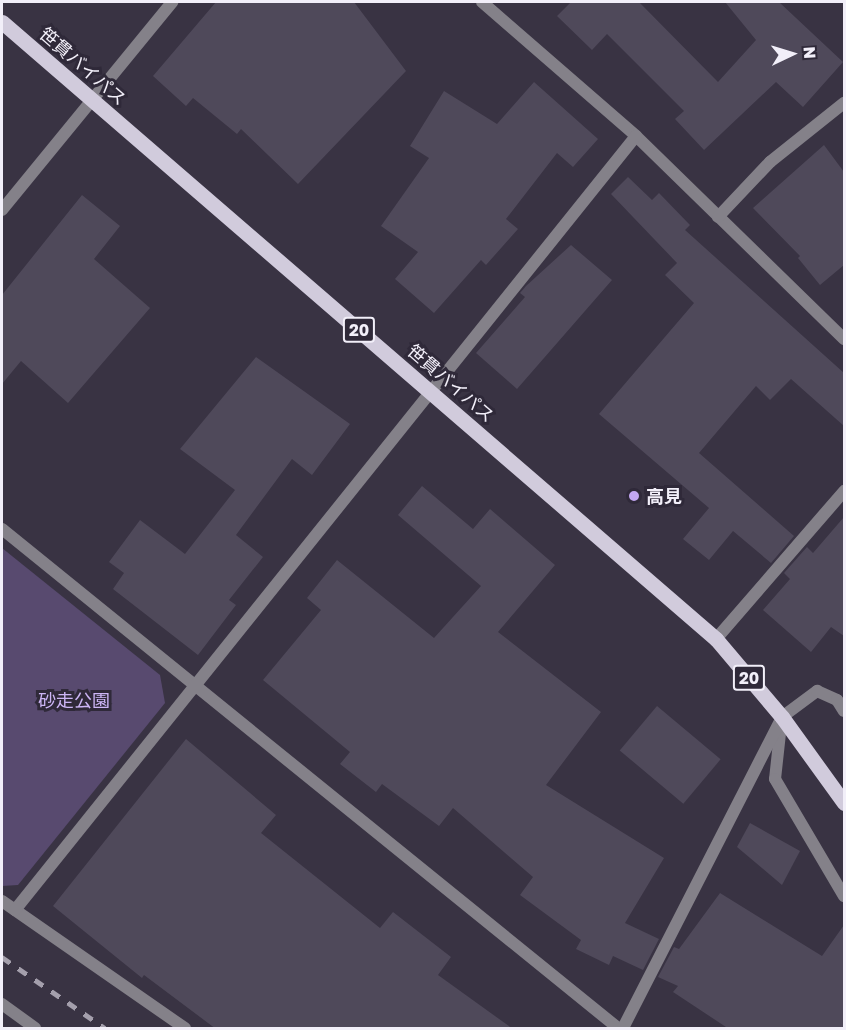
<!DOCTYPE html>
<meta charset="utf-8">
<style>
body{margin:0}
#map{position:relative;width:846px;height:1030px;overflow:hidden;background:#393343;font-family:"Golos Text","Noto Sans JP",sans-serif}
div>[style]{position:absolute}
.green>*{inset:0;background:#584a6f}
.building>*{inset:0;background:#4f495a;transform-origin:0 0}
.street>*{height:12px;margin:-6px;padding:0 6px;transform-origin:6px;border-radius:6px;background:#848189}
.primary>*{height:15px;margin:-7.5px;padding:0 7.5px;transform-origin:7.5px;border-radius:7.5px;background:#d1cbdc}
.rail>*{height:4.5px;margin-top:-2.25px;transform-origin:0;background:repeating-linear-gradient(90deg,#a49fac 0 10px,transparent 0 20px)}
.dots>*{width:16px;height:16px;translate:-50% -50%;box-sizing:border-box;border:3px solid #2f2939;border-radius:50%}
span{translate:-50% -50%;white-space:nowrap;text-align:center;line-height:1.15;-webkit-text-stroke:6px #2f2939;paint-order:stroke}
.shield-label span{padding:2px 4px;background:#2f2939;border:2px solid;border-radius:4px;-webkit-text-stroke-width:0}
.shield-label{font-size:16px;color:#f2eff9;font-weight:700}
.street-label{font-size:18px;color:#f2eff9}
.poi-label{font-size:18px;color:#f2eff9;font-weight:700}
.left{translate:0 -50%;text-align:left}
.park-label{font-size:18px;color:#ccb5f5}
.frame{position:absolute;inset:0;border:3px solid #f2eff9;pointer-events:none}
.north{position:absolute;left:762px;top:24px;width:60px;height:60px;-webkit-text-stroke:4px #2f2939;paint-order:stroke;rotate:86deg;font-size:16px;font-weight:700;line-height:24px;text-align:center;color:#f2eff9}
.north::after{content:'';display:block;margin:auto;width:21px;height:27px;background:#f2eff9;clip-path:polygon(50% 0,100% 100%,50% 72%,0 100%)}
</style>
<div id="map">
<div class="green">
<div style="clip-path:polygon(2px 548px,160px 675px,165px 703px,18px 885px,2px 886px)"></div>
</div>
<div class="building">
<div style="clip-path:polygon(216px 2px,354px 2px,406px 71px,298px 184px,241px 129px,237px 134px,193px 98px,186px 106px,153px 76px)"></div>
<div style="clip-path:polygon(571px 2px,639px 2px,718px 82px,756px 40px,725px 2px,779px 2px,843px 62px,803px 107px,776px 82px,704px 150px,675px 119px,684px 111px,607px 34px,592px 50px,557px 16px)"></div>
<div style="clip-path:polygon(534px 82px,598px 139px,573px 167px,557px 153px,506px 219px,518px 229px,486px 265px,481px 260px,434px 313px,395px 279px,418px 252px,381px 226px,429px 158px,410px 146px,444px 91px,497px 124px)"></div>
<div style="clip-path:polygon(824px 145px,844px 172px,844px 265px,820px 285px,798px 258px,800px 256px,753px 208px)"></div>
<div style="clip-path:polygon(628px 177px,652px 200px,659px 193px,690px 225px,685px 230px,844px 373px,844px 426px,791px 379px,770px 400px,756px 386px,699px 453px,794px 536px,771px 563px,733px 531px,709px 560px,683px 539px,709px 508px,599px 414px,694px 303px,665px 275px,677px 263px,611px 194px)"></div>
<div style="clip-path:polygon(82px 195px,120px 226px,94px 259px,150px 308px,68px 403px,21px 361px,2px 384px,2px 295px)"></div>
<div style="clip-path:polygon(571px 245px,612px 280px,517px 389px,476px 353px,525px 297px,520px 293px,526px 286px)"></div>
<div style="clip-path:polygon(256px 357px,350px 424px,312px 475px,292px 459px,236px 535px,263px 557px,229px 600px,236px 605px,198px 655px,113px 589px,124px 573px,109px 562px,140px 520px,185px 554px,235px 490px,180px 449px)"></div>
<div style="clip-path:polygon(422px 486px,473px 529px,490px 509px,555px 565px,498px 632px,601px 712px,546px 785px,664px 858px,625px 923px,659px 939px,643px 970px,613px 956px,609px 965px,576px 949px,581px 940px,520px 895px,533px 877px,453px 808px,439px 826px,382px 784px,376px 792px,340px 764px,350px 752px,263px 680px,321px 610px,307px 598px,337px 560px,434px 638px,481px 586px,398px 515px)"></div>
<div style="clip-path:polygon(844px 517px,844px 636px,831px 627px,811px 652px,763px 610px,790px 579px,784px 573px,807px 547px,813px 553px)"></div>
<div style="left:657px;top:706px;width:83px;height:58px;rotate:40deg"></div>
<div style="clip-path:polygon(186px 739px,276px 815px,261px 833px,380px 928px,393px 912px,451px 957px,438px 975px,513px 1029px,216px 1029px,144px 975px,142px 978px,53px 906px)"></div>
<div style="clip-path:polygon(750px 823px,800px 851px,782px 885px,737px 847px)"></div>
<div style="clip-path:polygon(720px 893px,822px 956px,844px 925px,844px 1029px,729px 1029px,673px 992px,678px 986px,658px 977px,674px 947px,679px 949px)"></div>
</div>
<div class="street">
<div style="left:482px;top:2px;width:204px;rotate:41deg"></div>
<div style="left:636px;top:136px;width:291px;rotate:44.3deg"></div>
<div style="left:2px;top:210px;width:269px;rotate:-50.7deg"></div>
<div style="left:718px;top:217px;width:76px;rotate:-46.6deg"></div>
<div style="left:770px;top:162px;width:95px;rotate:-38.6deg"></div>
<div style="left:2px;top:529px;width:793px;rotate:39.01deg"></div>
<div style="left:716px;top:639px;width:196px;rotate:-49.1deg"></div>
<div style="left:781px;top:724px;width:55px;rotate:96.2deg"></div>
<div style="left:775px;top:779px;width:136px;rotate:59.5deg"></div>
<div style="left:2px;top:901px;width:223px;rotate:34.8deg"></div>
<div style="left:15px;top:910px;width:992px;rotate:-51.26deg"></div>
<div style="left:2px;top:1004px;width:41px;rotate:36deg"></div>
<div style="left:623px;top:1028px;width:349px;rotate:-62.9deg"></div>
<div style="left:782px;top:717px;width:44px;rotate:-36.6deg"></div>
<div style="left:817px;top:691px;width:22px;rotate:24deg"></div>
<div style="left:837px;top:700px;width:13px;rotate:58deg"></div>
</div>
<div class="primary">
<div style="left:2px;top:22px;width:944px;rotate:40.83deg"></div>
<div style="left:716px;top:639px;width:102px;rotate:49.8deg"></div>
<div style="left:782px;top:717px;width:106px;rotate:54.2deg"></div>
</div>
<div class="rail">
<div style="left:2px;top:957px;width:125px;rotate:34.6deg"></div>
</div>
<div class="dots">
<div style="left:634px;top:496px;background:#c3a7f2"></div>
</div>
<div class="shield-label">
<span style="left:359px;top:330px">20</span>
<span style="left:749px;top:678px">20</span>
</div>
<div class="street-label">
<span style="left:83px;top:66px;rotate:41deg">笹貫バイパス</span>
<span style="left:451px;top:383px;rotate:41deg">笹貫バイパス</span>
</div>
<div class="poi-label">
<span class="left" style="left:646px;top:496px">高見</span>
</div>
<div class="park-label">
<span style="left:74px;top:700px">砂走公園</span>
</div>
<div class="frame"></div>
<div class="north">N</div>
</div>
